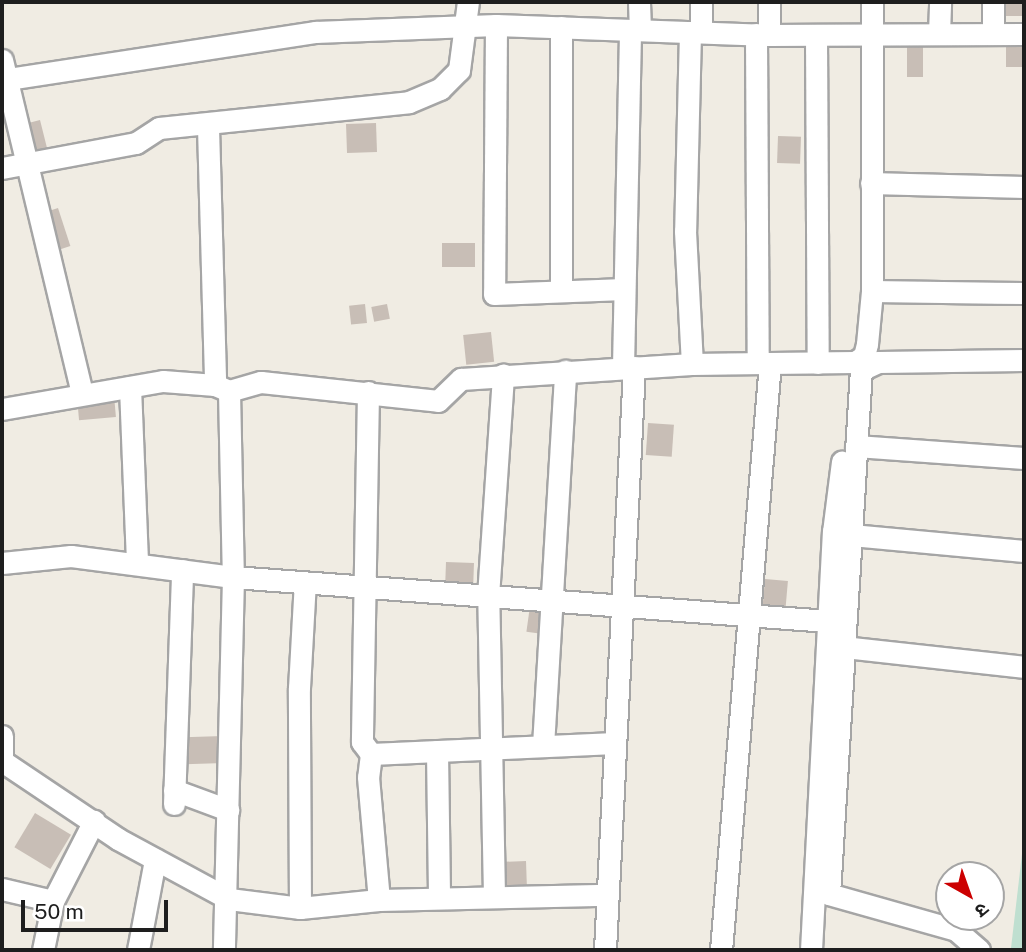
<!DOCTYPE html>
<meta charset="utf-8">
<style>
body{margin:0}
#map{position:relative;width:1026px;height:952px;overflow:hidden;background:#f0ece3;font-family:"Public Sans","Noto Sans Devanagari",sans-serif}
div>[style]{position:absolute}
.wetland>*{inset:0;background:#bfdfd0}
.building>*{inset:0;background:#c8beb6;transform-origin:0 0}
.roads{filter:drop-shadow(2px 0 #a5a5a5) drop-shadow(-2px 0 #a5a5a5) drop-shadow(0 2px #a5a5a5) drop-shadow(0 -2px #a5a5a5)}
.minor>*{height:21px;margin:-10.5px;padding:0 10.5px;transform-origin:10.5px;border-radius:10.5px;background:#fff}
span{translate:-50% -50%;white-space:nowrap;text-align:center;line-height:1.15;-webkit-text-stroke:5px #fff;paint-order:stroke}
.frame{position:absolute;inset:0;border:4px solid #1e1e1e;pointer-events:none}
.north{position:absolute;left:935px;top:861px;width:70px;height:70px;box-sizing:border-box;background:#fff;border:2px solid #a5a5a5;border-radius:50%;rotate:140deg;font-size:19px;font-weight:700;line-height:28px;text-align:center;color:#1e1e1e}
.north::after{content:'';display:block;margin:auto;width:24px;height:32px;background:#cc0001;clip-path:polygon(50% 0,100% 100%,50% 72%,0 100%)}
.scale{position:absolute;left:21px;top:900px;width:147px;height:32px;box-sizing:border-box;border:4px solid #1e1e1e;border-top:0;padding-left:9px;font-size:21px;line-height:24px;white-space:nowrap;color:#1e1e1e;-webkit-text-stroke:5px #fff;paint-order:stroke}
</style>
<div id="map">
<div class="wetland">
<div style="clip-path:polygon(1024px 837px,1024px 948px,1011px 948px)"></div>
</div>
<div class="building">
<div style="left:1004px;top:2px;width:20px;height:14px"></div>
<div style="left:1006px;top:38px;width:16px;height:29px"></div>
<div style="left:907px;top:46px;width:16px;height:31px"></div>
<div style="left:40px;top:120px;width:33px;height:14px;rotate:76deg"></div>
<div style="left:376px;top:123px;width:29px;height:30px;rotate:88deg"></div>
<div style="left:778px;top:136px;width:23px;height:27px;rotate:2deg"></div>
<div style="left:58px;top:208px;width:40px;height:20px;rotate:72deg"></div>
<div style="left:442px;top:243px;width:33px;height:24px"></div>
<div style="left:365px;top:304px;width:19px;height:16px;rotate:84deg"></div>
<div style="left:387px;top:304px;width:15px;height:16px;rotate:79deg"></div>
<div style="left:491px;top:332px;width:30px;height:28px;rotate:84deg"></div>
<div style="left:114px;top:395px;width:22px;height:37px;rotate:85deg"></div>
<div style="left:648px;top:423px;width:26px;height:32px;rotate:4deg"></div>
<div style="left:446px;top:562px;width:28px;height:26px;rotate:2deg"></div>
<div style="left:765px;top:579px;width:23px;height:28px;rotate:5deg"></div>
<div style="left:531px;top:599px;width:15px;height:33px;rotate:8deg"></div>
<div style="left:223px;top:736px;width:27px;height:39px;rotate:88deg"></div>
<div style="left:35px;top:813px;width:42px;height:40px;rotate:31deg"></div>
<div style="left:526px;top:861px;width:30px;height:26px;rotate:88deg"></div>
</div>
<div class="roads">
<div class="minor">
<div style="left:639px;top:2px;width:28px;rotate:88deg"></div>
<div style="left:496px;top:25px;width:269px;rotate:90.4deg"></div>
<div style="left:494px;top:294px;width:130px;rotate:-2.2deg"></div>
<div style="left:690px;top:32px;width:199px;rotate:91.4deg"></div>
<div style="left:685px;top:231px;width:133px;rotate:87deg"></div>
<div style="left:701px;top:32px;width:30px;rotate:-90deg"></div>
<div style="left:756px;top:34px;width:328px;rotate:89.7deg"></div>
<div style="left:939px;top:34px;width:32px;rotate:-88deg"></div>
<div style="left:993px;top:34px;width:32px;rotate:-90deg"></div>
<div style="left:769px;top:35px;width:33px;rotate:-90deg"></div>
<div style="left:816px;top:35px;width:328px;rotate:89.7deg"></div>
<div style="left:2px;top:60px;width:343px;rotate:76.5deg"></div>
<div style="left:2px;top:80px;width:317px;rotate:-8.7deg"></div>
<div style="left:315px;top:32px;width:181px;rotate:-2.2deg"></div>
<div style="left:496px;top:25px;width:273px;rotate:2.1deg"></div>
<div style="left:769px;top:35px;width:255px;rotate:-0.2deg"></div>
<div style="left:208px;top:127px;width:258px;rotate:88.4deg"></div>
<div style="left:2px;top:168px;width:136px;rotate:-10.6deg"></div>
<div style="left:136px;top:143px;width:27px;rotate:-33deg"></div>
<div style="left:159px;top:128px;width:251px;rotate:-5.9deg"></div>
<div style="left:409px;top:102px;width:34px;rotate:-23deg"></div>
<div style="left:440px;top:89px;width:27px;rotate:-45deg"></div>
<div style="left:459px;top:70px;width:69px;rotate:-82.5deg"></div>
<div style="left:871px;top:183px;width:153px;rotate:1.5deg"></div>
<div style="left:561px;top:290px;width:263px;rotate:-90deg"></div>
<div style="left:872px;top:291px;width:152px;rotate:0.8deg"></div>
<div style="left:623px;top:367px;width:337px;rotate:-88.8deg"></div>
<div style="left:130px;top:387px;width:177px;rotate:87.7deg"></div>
<div style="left:229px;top:391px;width:33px;rotate:-16deg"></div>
<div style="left:261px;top:382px;width:178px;rotate:6.1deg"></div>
<div style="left:438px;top:401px;width:32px;rotate:-44deg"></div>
<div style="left:461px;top:379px;width:231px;rotate:-3.7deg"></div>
<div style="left:692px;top:364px;width:163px;rotate:-0.7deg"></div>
<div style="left:855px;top:362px;width:11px;rotate:-34deg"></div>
<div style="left:864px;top:356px;width:12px;rotate:-76deg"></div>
<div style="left:867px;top:344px;width:53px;rotate:-84.6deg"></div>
<div style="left:872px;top:291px;width:289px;rotate:-90deg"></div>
<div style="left:368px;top:392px;width:350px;rotate:91deg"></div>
<div style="left:362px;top:742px;width:15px;rotate:53deg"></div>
<div style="left:371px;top:754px;width:244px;rotate:-2.6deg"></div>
<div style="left:2px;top:409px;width:163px;rotate:-9.9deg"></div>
<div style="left:163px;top:381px;width:52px;rotate:4.4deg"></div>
<div style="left:215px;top:385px;width:15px;rotate:23deg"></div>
<div style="left:229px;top:391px;width:186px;rotate:88.8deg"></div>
<div style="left:233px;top:577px;width:373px;rotate:91.4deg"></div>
<div style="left:856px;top:446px;width:168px;rotate:4.1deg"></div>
<div style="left:851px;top:535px;width:174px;rotate:5.3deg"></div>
<div style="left:2px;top:563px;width:69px;rotate:-5.8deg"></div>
<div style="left:71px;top:556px;width:163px;rotate:7.4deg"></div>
<div style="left:233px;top:577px;width:597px;rotate:4.23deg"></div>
<div style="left:844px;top:647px;width:181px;rotate:6.3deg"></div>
<div style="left:2px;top:736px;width:25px;rotate:90deg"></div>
<div style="left:543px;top:746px;width:376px;rotate:-86.6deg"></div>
<div style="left:437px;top:751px;width:147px;rotate:89.2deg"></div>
<div style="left:371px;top:754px;width:23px;rotate:97deg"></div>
<div style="left:368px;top:777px;width:123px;rotate:84.9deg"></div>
<div style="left:2px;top:761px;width:140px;rotate:33.9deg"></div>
<div style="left:118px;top:839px;width:126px;rotate:28.4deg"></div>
<div style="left:229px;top:899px;width:72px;rotate:7.2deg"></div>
<div style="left:300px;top:908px;width:79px;rotate:-5.8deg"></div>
<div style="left:379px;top:900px;width:229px;rotate:-1.3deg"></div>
<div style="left:174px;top:790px;width:58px;rotate:20.3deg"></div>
<div style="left:174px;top:804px;width:234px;rotate:-88deg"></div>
<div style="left:2px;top:889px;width:52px;rotate:13.2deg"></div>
<div style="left:494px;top:896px;width:300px;rotate:-91.1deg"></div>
<div style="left:488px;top:596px;width:222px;rotate:-86.1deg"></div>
<div style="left:300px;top:908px;width:220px;rotate:-90.3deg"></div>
<div style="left:299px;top:688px;width:106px;rotate:-86.8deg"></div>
<div style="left:43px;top:950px;width:50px;rotate:-78.5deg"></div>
<div style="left:53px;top:901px;width:90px;rotate:-62.9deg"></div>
<div style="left:138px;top:950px;width:92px;rotate:-79.3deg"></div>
<div style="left:605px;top:950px;width:584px;rotate:-87.15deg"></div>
<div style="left:721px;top:950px;width:589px;rotate:-85.23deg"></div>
<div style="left:811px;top:950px;width:419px;rotate:-87deg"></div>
<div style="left:833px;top:532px;width:71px;rotate:-82.7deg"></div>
<div style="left:979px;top:950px;width:30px;rotate:-139deg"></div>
<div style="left:956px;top:930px;width:132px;rotate:-164.2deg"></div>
<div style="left:829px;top:894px;width:525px;rotate:-86.51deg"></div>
<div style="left:861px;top:370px;width:19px;rotate:-25deg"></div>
<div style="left:878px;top:362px;width:146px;rotate:-0.8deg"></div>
</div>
</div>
<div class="frame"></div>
<div class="north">उ</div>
<div class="scale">50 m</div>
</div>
